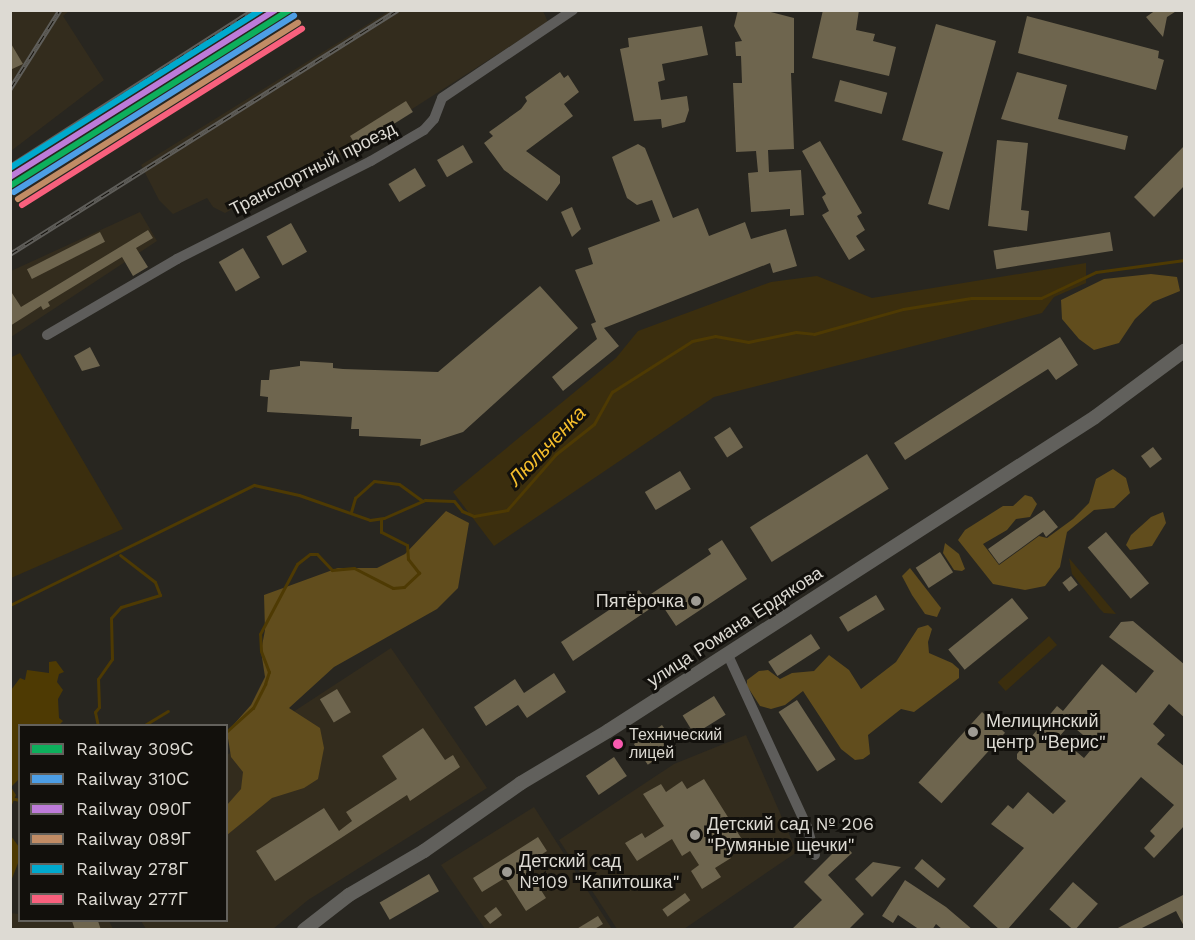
<!DOCTYPE html>
<meta charset="utf-8">
<style>
body{margin:0}
#map{position:relative;width:1195px;height:940px;overflow:hidden;background:#282620;font-family:"Work Sans",sans-serif}
div>[style]{position:absolute}
.built>*{inset:0;background:#332c1d}
.green>*{inset:0;background:#3b2e0e;transform-origin:0 0}
.forest>*{inset:0;background:#614d1d}
.water>*{inset:0;background:#4e3a03}
.stream>*{height:3px;margin:-1.5px;padding:0 1.5px;transform-origin:1.5px;border-radius:1.5px;background:#4e3a03}
.building>*{inset:0;background:#6e654e;transform-origin:0 0}
.street>*{height:10px;margin:-5px;padding:0 5px;transform-origin:5px;border-radius:5px;background:#5e5d5b}
.secondary>*{height:14px;margin:-7px;padding:0 7px;transform-origin:7px;border-radius:7px;background:#61605c}
.rail>*{height:5px;margin-top:-2.5px;transform-origin:0;background:repeating-linear-gradient(90deg,#12100c 0 9px,#5f5e5a 0 18px);box-sizing:border-box;border-block:2px solid #5f5e5a}
.rail-1>*{height:6px;margin:-3px;padding:0 3px;transform-origin:3px;border-radius:3px;background:#0daf5c}
.rail-2>*{height:6px;margin:-3px;padding:0 3px;transform-origin:3px;border-radius:3px;background:#4d9ee5}
.rail-3>*{height:6px;margin:-3px;padding:0 3px;transform-origin:3px;border-radius:3px;background:#bd7bd9}
.rail-4>*{height:6px;margin:-3px;padding:0 3px;transform-origin:3px;border-radius:3px;background:#c18c65}
.rail-5>*{height:6px;margin:-3px;padding:0 3px;transform-origin:3px;border-radius:3px;background:#00a9ce}
.rail-6>*{height:6px;margin:-3px;padding:0 3px;transform-origin:3px;border-radius:3px;background:#f8607d}
.dots>*{width:16px;height:16px;translate:-50% -50%;box-sizing:border-box;border:3px solid #12100c;border-radius:50%}
span{translate:-50% -50%;white-space:nowrap;text-align:center;line-height:1.15;-webkit-text-stroke:6px #12100c;paint-order:stroke}
.bus-label{font-size:16px;color:#dddad3}
.left{translate:0 -50%;text-align:left}
.street-label{font-size:18px;color:#dddad3}
.poi-label{font-size:18px;color:#dddad3}
.right{translate:-100% -50%;text-align:right}
.water-label{font-size:20px;color:#f4bd2c;font-style:italic}
.frame{position:absolute;inset:0;border:12px solid #dddad3;pointer-events:none}
.legend{position:absolute;left:18px;top:724px;width:210px;height:198px;box-sizing:border-box;background:#12100c;border:2px solid #63615c;margin:0;padding:8px 10px;list-style:none;font-size:18px;color:#dddad3}
.legend li{display:flex;align-items:center;gap:12px;height:30px}
.legend b{width:30px;border:2px solid #63615c}
</style>
<div id="map">
<div class="built">
<div style="clip-path:polygon(11px 11px,69px 11px,63px 16px,104px 80px,11px 151px)"></div>
<div style="clip-path:polygon(389px 11px,543px 11px,548px 22px,309px 175px,303px 171px,225px 213px,213px 207px,207px 198px,173px 214px,159px 200px,141px 165px)"></div>
<div style="clip-path:polygon(140px 212px,157px 241px,11px 337px,11px 271px)"></div>
<div style="clip-path:polygon(391px 648px,487px 788px,308px 900px,273px 929px,146px 929px,141px 921px,226px 920px,227px 755px)"></div>
<div style="clip-path:polygon(746px 735px,797px 852px,684px 929px,617px 929px,559px 840px,674px 764px)"></div>
<div style="clip-path:polygon(534px 807px,612px 929px,485px 929px,441px 865px)"></div>
<div style="clip-path:polygon(10px 913px,19px 914px,20px 920px,109px 921px,113px 929px,11px 929px)"></div>
</div>
<div class="green">
<div style="clip-path:polygon(1086px 263px,1086px 283px,1054px 297px,1042px 313px,714px 397px,494px 546px,453px 492px,616px 358px,638px 331px,771px 282px,817px 276px,872px 298px)"></div>
<div style="clip-path:polygon(20px 353px,123px 529px,11px 578px,10px 358px)"></div>
<div style="clip-path:polygon(1069px 558px,1116px 614px,1104px 613px,1099px 608px,1072px 574px)"></div>
<div style="left:1049px;top:636px;width:12px;height:69px;rotate:48deg"></div>
</div>
<div class="forest">
<div style="clip-path:polygon(1151px 274px,1177px 277px,1180px 291px,1153px 302px,1135px 319px,1119px 343px,1094px 350px,1079px 339px,1062px 319px,1061px 300px,1104px 279px)"></div>
<div style="clip-path:polygon(1113px 469px,1126px 478px,1130px 493px,1114px 508px,1094px 510px,1067px 532px,1060px 567px,1045px 586px,1025px 590px,993px 584px,958px 540px,965px 530px,1003px 506px,1013px 506px,1025px 495px,1032px 497px,1037px 504px,1030px 517px,1016px 519px,1007px 530px,983px 544px,999px 565px,1039px 536px,1047px 538px,1073px 519px,1089px 503px,1096px 479px)"></div>
<div style="clip-path:polygon(446px 511px,469px 523px,458px 588px,437px 609px,334px 667px,289px 708px,320px 728px,324px 748px,318px 779px,304px 788px,272px 798px,227px 835px,227px 805px,241px 789px,243px 772px,231px 757px,227px 732px,251px 705px,265px 677px,261px 651px,265px 630px,264px 595px,338px 568px,377px 568px,405px 554px)"></div>
<div style="clip-path:polygon(1163px 512px,1166px 523px,1152px 546px,1130px 550px,1126px 545px,1131px 535px,1151px 517px)"></div>
<div style="clip-path:polygon(945px 543px,959px 554px,965px 569px,962px 571px,954px 570px,943px 553px)"></div>
<div style="clip-path:polygon(910px 568px,941px 608px,937px 617px,925px 614px,912px 595px,902px 576px)"></div>
<div style="clip-path:polygon(928px 625px,932px 629px,928px 642px,929px 653px,952px 663px,959px 669px,959px 678px,914px 712px,901px 709px,868px 735px,870px 754px,863px 759px,855px 760px,841px 749px,803px 691px,785px 705px,771px 709px,760px 706px,747px 686px,747px 680px,759px 671px,768px 670px,780px 679px,792px 673px,814px 671px,829px 655px,849px 670px,861px 689px,896px 662px,918px 628px)"></div>
</div>
<div class="water">
<div style="clip-path:polygon(56px 661px,64px 672px,59px 674px,57px 682px,63px 690px,58px 699px,59px 718px,63px 721px,59px 725px,20px 726px,19px 779px,11px 787px,16px 795px,11px 807px,11px 690px,20px 678px,25px 680px,27px 670px,49px 673px,49px 662px)"></div>
<div style="clip-path:polygon(11px 836px,19px 847px,20px 858px,11px 881px)"></div>
</div>
<div class="stream">
<div style="left:351px;top:512px;width:15px;rotate:-74deg"></div>
<div style="left:355px;top:498px;width:25px;rotate:-42deg"></div>
<div style="left:374px;top:481px;width:25px;rotate:7deg"></div>
<div style="left:399px;top:484px;width:29px;rotate:36deg"></div>
<div style="left:10px;top:605px;width:272px;rotate:-26.2deg"></div>
<div style="left:254px;top:485px;width:46px;rotate:12.5deg"></div>
<div style="left:299px;top:495px;width:75px;rotate:19.4deg"></div>
<div style="left:370px;top:520px;width:14px;rotate:-8deg"></div>
<div style="left:384px;top:518px;width:45px;rotate:-23.7deg"></div>
<div style="left:425px;top:500px;width:29px;rotate:2deg"></div>
<div style="left:454px;top:501px;width:13px;rotate:51deg"></div>
<div style="left:462px;top:511px;width:13px;rotate:23deg"></div>
<div style="left:474px;top:516px;width:34px;rotate:-10deg"></div>
<div style="left:507px;top:510px;width:74px;rotate:-48.8deg"></div>
<div style="left:556px;top:454px;width:48px;rotate:-38.3deg"></div>
<div style="left:594px;top:424px;width:37px;rotate:-61deg"></div>
<div style="left:612px;top:392px;width:95px;rotate:-32.5deg"></div>
<div style="left:692px;top:341px;width:24px;rotate:-12deg"></div>
<div style="left:715px;top:336px;width:34px;rotate:10deg"></div>
<div style="left:748px;top:342px;width:49px;rotate:-11.8deg"></div>
<div style="left:796px;top:332px;width:18px;rotate:6deg"></div>
<div style="left:814px;top:334px;width:92px;rotate:-15.7deg"></div>
<div style="left:903px;top:309px;width:69px;rotate:-9.2deg"></div>
<div style="left:971px;top:298px;width:70px"></div>
<div style="left:1041px;top:298px;width:61px;rotate:-25.3deg"></div>
<div style="left:1096px;top:272px;width:89px;rotate:-7.8deg"></div>
<div style="left:98px;top:726px;width:14px;rotate:-102deg"></div>
<div style="left:95px;top:712px;width:6px;rotate:-51deg"></div>
<div style="left:99px;top:707px;width:28px;rotate:-92deg"></div>
<div style="left:98px;top:679px;width:24px;rotate:-55deg"></div>
<div style="left:112px;top:659px;width:41px;rotate:-91.4deg"></div>
<div style="left:111px;top:618px;width:15px;rotate:-48deg"></div>
<div style="left:121px;top:607px;width:41px;rotate:-17.1deg"></div>
<div style="left:160px;top:595px;width:14px;rotate:-111deg"></div>
<div style="left:155px;top:582px;width:44px;rotate:-142.4deg"></div>
<div style="left:143px;top:726px;width:29px;rotate:-31deg"></div>
<div style="left:226px;top:732px;width:36px;rotate:-42deg"></div>
<div style="left:253px;top:708px;width:27px;rotate:-63deg"></div>
<div style="left:265px;top:684px;width:13px;rotate:-72deg"></div>
<div style="left:269px;top:672px;width:22px;rotate:-111deg"></div>
<div style="left:261px;top:651px;width:17px;rotate:-93deg"></div>
<div style="left:260px;top:634px;width:79px;rotate:-62.1deg"></div>
<div style="left:297px;top:564px;width:16px;rotate:-38deg"></div>
<div style="left:310px;top:554px;width:7px"></div>
<div style="left:317px;top:554px;width:22px;rotate:47deg"></div>
<div style="left:332px;top:570px;width:22px;rotate:-5deg"></div>
<div style="left:354px;top:568px;width:44px;rotate:27.1deg"></div>
<div style="left:393px;top:588px;width:11px;rotate:-5deg"></div>
<div style="left:404px;top:587px;width:21px;rotate:-43deg"></div>
<div style="left:419px;top:573px;width:18px;rotate:-128deg"></div>
<div style="left:408px;top:559px;width:14px;rotate:-94deg"></div>
<div style="left:407px;top:545px;width:29px;rotate:-153deg"></div>
<div style="left:381px;top:532px;width:13px;rotate:-90deg"></div>
<div style="left:10px;top:798px;width:10px;rotate:11deg"></div>
</div>
<div class="building">
<div style="clip-path:polygon(738px 10px,763px 10px,794px 18px,794px 73px,791px 73px,794px 149px,768px 150px,769px 172px,801px 170px,804px 215px,790px 216px,790px 209px,751px 212px,748px 173px,758px 172px,756px 151px,736px 152px,733px 83px,742px 83px,741px 56px,736px 56px,735px 42px,742px 41px,734px 26px)"></div>
<div style="clip-path:polygon(823px 10px,859px 10px,856px 30px,875px 34px,873px 41px,896px 47px,889px 76px,812px 58px)"></div>
<div style="clip-path:polygon(1156px 10px,1178px 10px,1167px 17px,1163px 37px,1146px 17px)"></div>
<div style="clip-path:polygon(1027px 16px,1159px 51px,1158px 58px,1164px 60px,1156px 90px,1018px 53px)"></div>
<div style="clip-path:polygon(936px 24px,996px 41px,949px 210px,928px 204px,943px 152px,902px 140px)"></div>
<div style="clip-path:polygon(702px 26px,708px 55px,662px 64px,665px 80px,658px 82px,661px 100px,687px 96px,689px 110px,685px 122px,662px 128px,661px 119px,634px 121px,620px 49px,629px 47px,628px 38px)"></div>
<div style="clip-path:polygon(10px 42px,23px 64px,10px 70px)"></div>
<div style="clip-path:polygon(560px 72px,564px 78px,568px 75px,579px 92px,564px 104px,573px 116px,526px 151px,560px 176px,560px 183px,547px 201px,504px 170px,484px 143px,493px 136px,489px 132px,521px 109px,527px 101px,525px 97px)"></div>
<div style="clip-path:polygon(1017px 72px,1067px 85px,1058px 119px,1128px 136px,1125px 150px,1001px 119px)"></div>
<div style="left:840px;top:80px;width:49px;height:22px;rotate:15deg"></div>
<div style="left:406px;top:101px;width:13px;height:66px;rotate:58deg"></div>
<div style="clip-path:polygon(997px 140px,1028px 143px,1021px 210px,1029px 211px,1027px 231px,988px 226px)"></div>
<div style="clip-path:polygon(820px 141px,862px 213px,857px 216px,865px 230px,856px 236px,865px 250px,849px 260px,822px 215px,829px 211px,822px 197px,826px 194px,802px 151px)"></div>
<div style="clip-path:polygon(638px 144px,645px 148px,673px 218px,698px 208px,709px 236px,745px 222px,751px 239px,786px 229px,797px 266px,773px 273px,770px 263px,604px 328px,619px 346px,563px 391px,552px 377px,597px 339px,591px 324px,596px 322px,575px 270px,593px 264px,588px 248px,660px 221px,652px 200px,637px 205px,627px 198px,612px 157px)"></div>
<div style="left:463px;top:145px;width:20px;height:30px;rotate:60deg"></div>
<div style="clip-path:polygon(1185px 145px,1185px 185px,1154px 217px,1134px 197px)"></div>
<div style="left:415px;top:168px;width:21px;height:31px;rotate:59deg"></div>
<div style="clip-path:polygon(572px 207px,581px 229px,572px 237px,561px 212px)"></div>
<div style="left:291px;top:223px;width:33px;height:28px;rotate:61deg"></div>
<div style="clip-path:polygon(148px 230px,153px 238px,136px 248px,148px 267px,133px 276px,122px 257px,48px 302px,50px 306px,43px 310px,41px 306px,10px 326px,10px 290px,21px 307px)"></div>
<div style="left:100px;top:232px;width:11px;height:82px;rotate:63deg"></div>
<div style="left:1110px;top:232px;width:19px;height:118px;rotate:81deg"></div>
<div style="left:243px;top:248px;width:34px;height:28px;rotate:60deg"></div>
<div style="clip-path:polygon(540px 286px,578px 328px,463px 432px,420px 446px,421px 439px,359px 436px,359px 429px,351px 429px,352px 417px,267px 412px,268px 397px,260px 396px,261px 380px,269px 380px,270px 370px,300px 366px,300px 361px,333px 363px,333px 368px,343px 369px,438px 372px)"></div>
<div style="clip-path:polygon(1060px 337px,1078px 365px,1056px 380px,1048px 369px,905px 460px,894px 443px)"></div>
<div style="clip-path:polygon(90px 347px,100px 366px,82px 371px,74px 356px)"></div>
<div style="left:730px;top:427px;width:24px;height:19px;rotate:57deg"></div>
<div style="left:1153px;top:447px;width:15px;height:15px;rotate:53deg"></div>
<div style="left:867px;top:454px;width:41px;height:138px;rotate:58deg"></div>
<div style="left:680px;top:471px;width:21px;height:41px;rotate:59deg"></div>
<div style="clip-path:polygon(1044px 510px,1058px 527px,1046px 537px,1043px 532px,999px 564px,988px 549px)"></div>
<div style="left:1106px;top:532px;width:67px;height:24px;rotate:50deg"></div>
<div style="clip-path:polygon(722px 540px,747px 579px,676px 626px,660px 602px,573px 661px,561px 642px,639px 590px,645px 598px,711px 554px,708px 549px)"></div>
<div style="left:940px;top:552px;width:24px;height:29px;rotate:57deg"></div>
<div style="left:1071px;top:576px;width:11px;height:11px;rotate:52deg"></div>
<div style="left:876px;top:595px;width:17px;height:43px;rotate:59deg"></div>
<div style="left:1012px;top:598px;width:26px;height:82px;rotate:51deg"></div>
<div style="clip-path:polygon(evenodd,1133px 621px,1185px 665px,1185px 718px,1169px 704px,1153px 724px,1165px 735px,1157px 744px,1185px 767px,1185px 825px,1154px 858px,1144px 848px,1155px 836px,1150px 831px,1174px 805px,1141px 777px,1007px 930px,1000px 930px,973px 906px,1024px 848px,991px 824px,1008px 805px,1013px 809px,1028px 792px,1053px 814px,1066px 801px,1017px 759px,1017px 754px,1057px 706px,1063px 711px,1102px 664px,1136px 693px,1154px 671px,1109px 637px,1121px 622px,1133px 621px,1070px 724px,1095px 745px,1084px 758px,1059px 737px,1070px 724px)"></div>
<div style="left:811px;top:634px;width:17px;height:51px;rotate:57deg"></div>
<div style="clip-path:polygon(554px 673px,566px 692px,527px 718px,518px 705px,486px 726px,474px 707px,515px 679px,524px 693px)"></div>
<div style="left:337px;top:689px;width:27px;height:20px;rotate:59deg"></div>
<div style="left:714px;top:696px;width:22px;height:37px;rotate:58deg"></div>
<div style="left:797px;top:700px;width:71px;height:22px;rotate:57deg"></div>
<div style="left:982px;top:712px;width:31px;height:95px;rotate:42deg"></div>
<div style="left:662px;top:725px;width:25px;height:34px;rotate:56deg"></div>
<div style="clip-path:polygon(423px 728px,445px 760px,453px 755px,460px 767px,410px 801px,407px 795px,275px 881px,256px 851px,324px 808px,339px 831px,352px 821px,346px 812px,397px 779px,382px 756px)"></div>
<div style="left:614px;top:757px;width:23px;height:34px;rotate:56deg"></div>
<div style="clip-path:polygon(704px 779px,743px 841px,727px 851px,731px 858px,715px 868px,721px 877px,702px 889px,691px 871px,699px 865px,690px 851px,682px 856px,672px 839px,637px 861px,625px 843px,642px 833px,645px 838px,664px 826px,643px 794px,661px 784px,666px 792px,682px 781px,687px 789px)"></div>
<div style="clip-path:polygon(538px 837px,547px 851px,525px 865px,546px 898px,526px 911px,505px 878px,482px 892px,473px 878px)"></div>
<div style="clip-path:polygon(843px 843px,852px 853px,828px 875px,864px 914px,848px 930px,791px 930px,822px 900px,804px 882px)"></div>
<div style="left:922px;top:859px;width:31px;height:12px;rotate:40deg"></div>
<div style="clip-path:polygon(873px 862px,901px 867px,872px 897px,855px 879px)"></div>
<div style="left:429px;top:874px;width:20px;height:57px;rotate:60deg"></div>
<div style="clip-path:polygon(905px 880px,946px 907px,973px 930px,943px 930px,936px 924px,932px 930px,920px 930px,898px 915px,893px 923px,882px 916px)"></div>
<div style="left:1073px;top:882px;width:33px;height:36px;rotate:41deg"></div>
<div style="left:685px;top:893px;width:9px;height:28px;rotate:54deg"></div>
<div style="clip-path:polygon(1185px 894px,1185px 928px,1176px 911px,1138px 930px,1114px 930px)"></div>
<div style="left:496px;top:907px;width:10px;height:15px;rotate:53deg"></div>
<div style="clip-path:polygon(598px 916px,603px 924px,593px 930px,575px 930px)"></div>
<div style="clip-path:polygon(72px 921px,98px 921px,101px 930px,75px 930px)"></div>
</div>
<div class="street">
<div style="left:47px;top:335px;width:151px;rotate:-30.3deg"></div>
<div style="left:177px;top:259px;width:217px;rotate:-26.8deg"></div>
<div style="left:371px;top:161px;width:61px;rotate:-30.3deg"></div>
<div style="left:424px;top:130px;width:15px;rotate:-48deg"></div>
<div style="left:434px;top:119px;width:22px;rotate:-69deg"></div>
<div style="left:442px;top:98px;width:158px;rotate:-33.9deg"></div>
<div style="left:727px;top:653px;width:192px;rotate:65.3deg"></div>
<div style="left:807px;top:827px;width:29px;rotate:74deg"></div>
</div>
<div class="secondary">
<div style="left:304px;top:930px;width:57px;rotate:-37.9deg"></div>
<div style="left:349px;top:895px;width:87px;rotate:-30.4deg"></div>
<div style="left:424px;top:851px;width:118px;rotate:-35deg"></div>
<div style="left:521px;top:783px;width:101px;rotate:-30.9deg"></div>
<div style="left:608px;top:731px;width:579px;rotate:-32.81deg"></div>
<div style="left:1095px;top:417px;width:111px;rotate:-36.6deg"></div>
</div>
<div class="rail">
<div style="left:201px;top:11px;width:1px;rotate:-90deg"></div>
<div style="left:10px;top:89px;width:93px;rotate:-57.7deg"></div>
<div style="left:10px;top:166px;width:289px;rotate:-32.7deg"></div>
<div style="left:10px;top:254px;width:458px;rotate:-32.2deg"></div>
</div>
<div class="rail-1">
<div style="left:10px;top:186px;width:330px;rotate:-32.2deg"></div>
</div>
<div class="rail-2">
<div style="left:14px;top:192px;width:331px;rotate:-32.2deg"></div>
</div>
<div class="rail-3">
<div style="left:10px;top:177px;width:313px;rotate:-32.2deg"></div>
</div>
<div class="rail-4">
<div style="left:18px;top:199px;width:331px;rotate:-32.2deg"></div>
</div>
<div class="rail-5">
<div style="left:10px;top:168px;width:297px;rotate:-32.2deg"></div>
</div>
<div class="rail-6">
<div style="left:22px;top:205px;width:331px;rotate:-32.2deg"></div>
</div>
<div class="dots">
<div style="left:696px;top:601px;background:#9e9b94"></div>
<div style="left:973px;top:732px;background:#9e9b94"></div>
<div style="left:618px;top:744px;background:#f75aaf"></div>
<div style="left:695px;top:835px;background:#9e9b94"></div>
<div style="left:507px;top:872px;background:#9e9b94"></div>
</div>
<div class="bus-label">
<span class="left" style="left:629px;top:744px">Технический<br>лицей</span>
</div>
<div class="street-label">
<span style="left:313px;top:169px;rotate:-27deg">Транспортный проезд</span>
<span style="left:735px;top:627px;rotate:-33deg">улица Романа Ердякова</span>
</div>
<div class="poi-label">
<span class="right" style="left:684px;top:601px">Пятёрочка</span>
<span class="left" style="left:986px;top:732px">Мелицинский<br>центр "Верис"</span>
<span class="left" style="left:707px;top:835px">Детский сад № 206<br>"Румяные щечки"</span>
<span class="left" style="left:519px;top:872px">Детский сад<br>№109 "Капитошка"</span>
</div>
<div class="water-label">
<span style="left:547px;top:446px;rotate:-46deg">Люльченка</span>
</div>
<div class="frame"></div>
<ul class="legend">
<li><b style="height:8px;background:#0daf5c"></b>Railway 309С</li>
<li><b style="height:8px;background:#4d9ee5"></b>Railway 310С</li>
<li><b style="height:8px;background:#bd7bd9"></b>Railway 090Г</li>
<li><b style="height:8px;background:#c18c65"></b>Railway 089Г</li>
<li><b style="height:8px;background:#00a9ce"></b>Railway 278Г</li>
<li><b style="height:8px;background:#f8607d"></b>Railway 277Г</li>
</ul>
</div>
